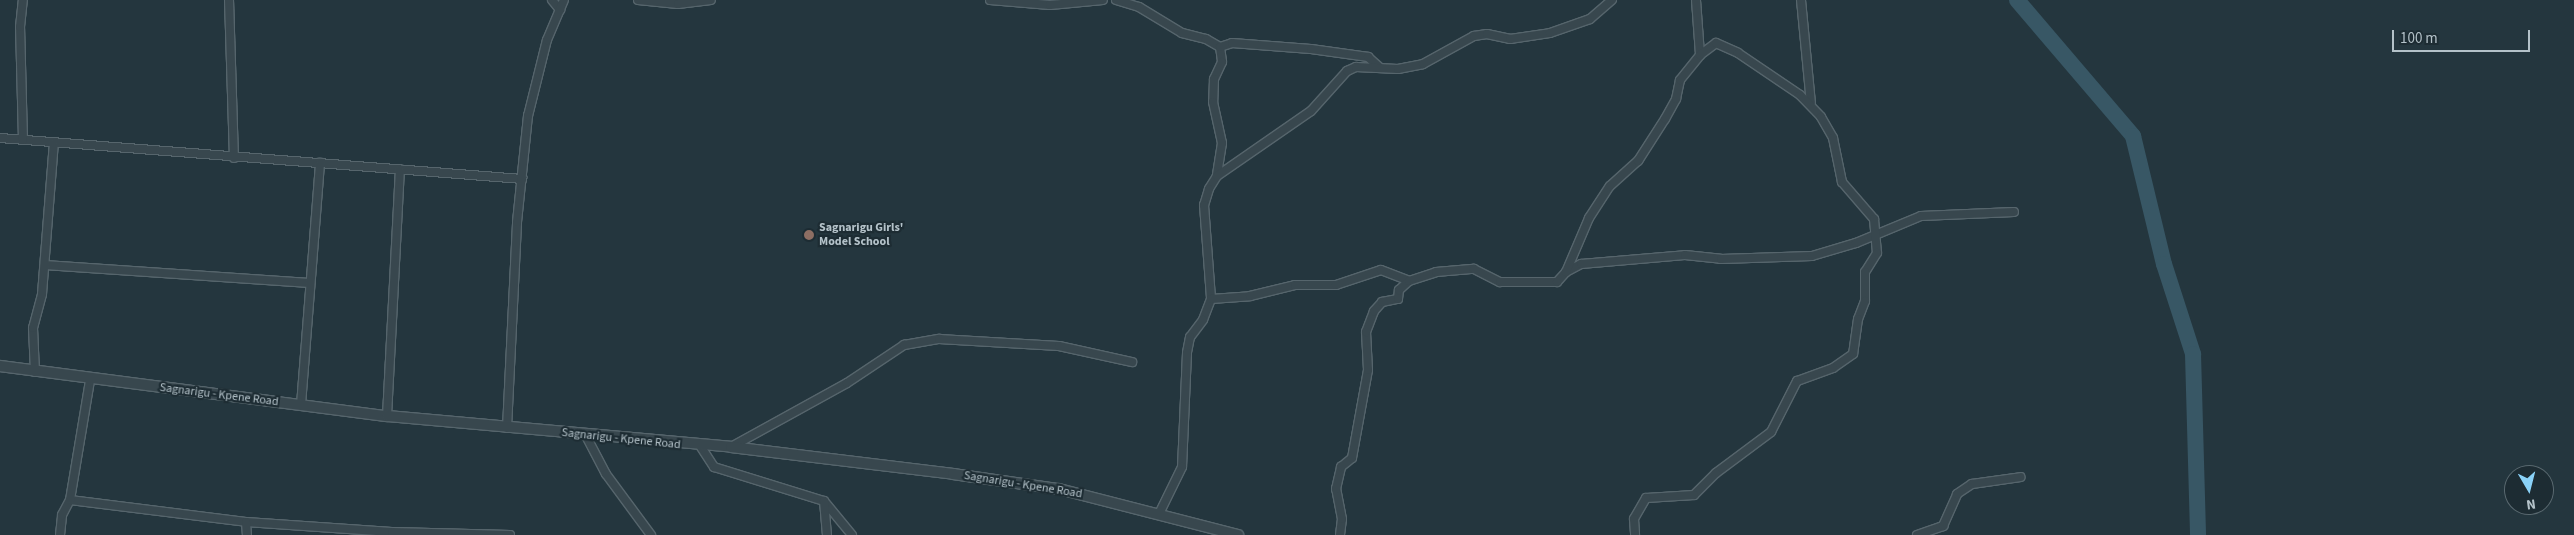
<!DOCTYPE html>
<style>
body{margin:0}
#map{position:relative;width:2574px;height:535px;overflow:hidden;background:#24363e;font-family:"Source Sans 3",sans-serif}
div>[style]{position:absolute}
.river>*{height:16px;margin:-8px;padding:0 8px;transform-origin:8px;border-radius:8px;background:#385765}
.roads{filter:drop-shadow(1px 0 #56656c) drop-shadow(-1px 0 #56656c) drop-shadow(0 1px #56656c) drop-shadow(0 -1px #56656c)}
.minor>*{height:8px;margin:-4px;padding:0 4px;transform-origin:4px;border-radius:4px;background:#38474e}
.tertiary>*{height:10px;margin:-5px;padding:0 5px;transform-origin:5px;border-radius:5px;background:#38474e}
.dots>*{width:14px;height:14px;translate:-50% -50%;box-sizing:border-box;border:2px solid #1d2c33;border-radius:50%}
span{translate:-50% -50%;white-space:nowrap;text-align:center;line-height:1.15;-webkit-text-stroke:4.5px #1d2c33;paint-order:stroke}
.poi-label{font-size:12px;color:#b4c2c9;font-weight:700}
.left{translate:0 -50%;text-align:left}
.street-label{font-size:12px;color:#b4c2c9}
.north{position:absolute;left:2504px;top:465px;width:50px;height:50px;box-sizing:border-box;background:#1d2c33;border:1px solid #59686f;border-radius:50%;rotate:172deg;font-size:14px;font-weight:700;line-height:20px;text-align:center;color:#b4c2c9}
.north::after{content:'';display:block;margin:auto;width:18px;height:22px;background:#8ad2f8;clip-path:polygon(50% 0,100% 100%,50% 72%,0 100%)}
.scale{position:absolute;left:2392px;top:30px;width:138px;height:22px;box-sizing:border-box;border:2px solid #b4c2c9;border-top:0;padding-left:6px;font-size:15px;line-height:18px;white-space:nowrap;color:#b4c2c9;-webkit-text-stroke:4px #1d2c33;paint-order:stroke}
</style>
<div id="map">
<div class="river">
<div style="left:2017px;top:0;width:179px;rotate:49.5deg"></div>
<div style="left:2133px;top:136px;width:132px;rotate:76.4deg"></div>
<div style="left:2164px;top:264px;width:95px;rotate:72.1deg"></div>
<div style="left:2193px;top:354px;width:181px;rotate:88.4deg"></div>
</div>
<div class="roads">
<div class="minor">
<div style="left:229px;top:0;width:158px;rotate:88.2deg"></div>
<div style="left:552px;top:0;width:13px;rotate:51deg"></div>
<div style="left:638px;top:0;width:40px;rotate:5.7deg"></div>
<div style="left:678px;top:4px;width:33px;rotate:-7deg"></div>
<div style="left:990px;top:0;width:60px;rotate:4.8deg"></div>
<div style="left:1050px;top:5px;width:53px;rotate:-5.4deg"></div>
<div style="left:1116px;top:0;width:24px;rotate:17deg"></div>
<div style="left:1139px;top:7px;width:50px;rotate:31.2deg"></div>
<div style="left:1182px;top:33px;width:25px;rotate:14deg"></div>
<div style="left:1206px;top:39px;width:16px;rotate:30deg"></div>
<div style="left:1220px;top:47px;width:15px;rotate:82deg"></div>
<div style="left:1222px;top:62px;width:19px;rotate:115deg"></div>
<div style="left:1214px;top:79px;width:23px;rotate:92deg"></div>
<div style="left:1213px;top:102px;width:42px;rotate:77.6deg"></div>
<div style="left:1222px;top:143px;width:33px;rotate:99deg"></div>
<div style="left:1217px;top:176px;width:15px;rotate:122deg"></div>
<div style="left:1209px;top:189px;width:17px;rotate:107deg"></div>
<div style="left:1204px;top:205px;width:94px;rotate:85.7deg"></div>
<div style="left:1211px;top:299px;width:22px;rotate:111deg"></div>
<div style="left:1203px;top:320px;width:21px;rotate:127deg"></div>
<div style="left:1190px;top:337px;width:16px;rotate:101deg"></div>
<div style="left:1187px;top:353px;width:114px;rotate:92.5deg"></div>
<div style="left:1182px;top:467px;width:52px;rotate:116.1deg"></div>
<div style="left:1696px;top:0;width:55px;rotate:85.8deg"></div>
<div style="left:1801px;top:0;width:103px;rotate:84.5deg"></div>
<div style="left:1220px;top:47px;width:13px;rotate:-18deg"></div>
<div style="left:1232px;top:43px;width:79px;rotate:4.3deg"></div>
<div style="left:1311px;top:49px;width:58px;rotate:8deg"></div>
<div style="left:1368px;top:57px;width:15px;rotate:42deg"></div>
<div style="left:0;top:138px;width:524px;rotate:4.49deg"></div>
<div style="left:23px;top:140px;width:113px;rotate:-91.5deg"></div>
<div style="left:20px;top:27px;width:27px;rotate:-84deg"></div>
<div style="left:1217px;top:176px;width:114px;rotate:-34.7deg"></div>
<div style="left:1311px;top:111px;width:54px;rotate:-48deg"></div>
<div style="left:1347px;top:71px;width:10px;rotate:-24deg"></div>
<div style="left:1356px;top:67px;width:42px;rotate:2.7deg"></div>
<div style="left:1398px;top:69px;width:25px;rotate:-11deg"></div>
<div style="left:1423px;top:64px;width:58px;rotate:-28.8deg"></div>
<div style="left:1474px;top:36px;width:13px;rotate:-9deg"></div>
<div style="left:1487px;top:34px;width:24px;rotate:12deg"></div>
<div style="left:1510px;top:39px;width:40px;rotate:-8.5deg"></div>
<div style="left:1550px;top:33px;width:42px;rotate:-19.3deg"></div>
<div style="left:1590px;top:19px;width:29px;rotate:-41deg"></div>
<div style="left:45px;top:265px;width:265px;rotate:3.9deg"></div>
<div style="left:1566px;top:272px;width:17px;rotate:-28deg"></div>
<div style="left:1581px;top:264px;width:104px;rotate:-4.9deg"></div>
<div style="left:1685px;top:255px;width:36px;rotate:6deg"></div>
<div style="left:1721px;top:259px;width:91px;rotate:-1.9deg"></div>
<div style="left:1812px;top:256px;width:46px;rotate:-16.5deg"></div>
<div style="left:1856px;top:243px;width:70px;rotate:-22.6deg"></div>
<div style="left:1921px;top:216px;width:93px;rotate:-2.5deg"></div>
<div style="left:1211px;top:299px;width:39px;rotate:-4deg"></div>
<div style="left:1250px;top:296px;width:46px;rotate:-13.7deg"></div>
<div style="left:1295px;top:285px;width:41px"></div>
<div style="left:1336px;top:285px;width:47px;rotate:-18.4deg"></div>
<div style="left:1381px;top:270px;width:30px;rotate:21deg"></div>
<div style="left:35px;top:372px;width:44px;rotate:-92.6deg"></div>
<div style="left:33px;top:328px;width:35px;rotate:-75deg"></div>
<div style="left:42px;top:294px;width:151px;rotate:-85.5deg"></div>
<div style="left:301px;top:405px;width:243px;rotate:-85.5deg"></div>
<div style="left:387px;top:416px;width:247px;rotate:-87deg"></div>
<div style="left:507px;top:428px;width:206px;rotate:-87.2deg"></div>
<div style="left:517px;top:222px;width:107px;rotate:-84.1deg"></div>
<div style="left:528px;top:116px;width:78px;rotate:-76deg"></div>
<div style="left:547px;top:40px;width:43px;rotate:-67deg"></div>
<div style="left:585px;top:434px;width:45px;rotate:62.3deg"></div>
<div style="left:606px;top:474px;width:76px;rotate:53.6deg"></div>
<div style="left:701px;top:447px;width:24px;rotate:57deg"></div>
<div style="left:714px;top:467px;width:115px;rotate:17.2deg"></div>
<div style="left:824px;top:501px;width:44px;rotate:50.5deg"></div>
<div style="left:731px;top:447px;width:132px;rotate:-28.9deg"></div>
<div style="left:847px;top:383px;width:69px;rotate:-33.7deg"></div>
<div style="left:904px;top:345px;width:36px;rotate:-10deg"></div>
<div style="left:939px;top:339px;width:120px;rotate:3.3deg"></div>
<div style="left:1059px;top:346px;width:75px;rotate:12.4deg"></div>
<div style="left:70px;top:500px;width:177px;rotate:7.1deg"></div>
<div style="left:246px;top:522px;width:146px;rotate:3.9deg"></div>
<div style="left:392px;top:532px;width:118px;rotate:1.5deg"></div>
<div style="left:824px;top:501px;width:34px;rotate:85deg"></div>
<div style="left:246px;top:522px;width:13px;rotate:86deg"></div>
<div style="left:60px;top:535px;width:20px;rotate:-84deg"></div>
<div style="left:62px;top:515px;width:17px;rotate:-62deg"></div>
<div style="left:70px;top:500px;width:122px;rotate:-80.5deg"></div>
<div style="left:1340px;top:535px;width:16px;rotate:-83deg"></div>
<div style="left:1342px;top:519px;width:31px;rotate:-101deg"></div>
<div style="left:1336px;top:489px;width:23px;rotate:-77deg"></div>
<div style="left:1341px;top:467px;width:14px;rotate:-39deg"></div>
<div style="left:1352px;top:458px;width:89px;rotate:-79.7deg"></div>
<div style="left:1368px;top:370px;width:38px;rotate:-93deg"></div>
<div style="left:1366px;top:332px;width:22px;rotate:-69deg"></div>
<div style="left:1374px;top:311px;width:12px;rotate:-48deg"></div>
<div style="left:1382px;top:302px;width:16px;rotate:-11deg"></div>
<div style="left:1398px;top:299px;width:9px;rotate:-84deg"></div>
<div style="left:1399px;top:290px;width:13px;rotate:-42deg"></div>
<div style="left:1409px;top:281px;width:28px;rotate:-18deg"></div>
<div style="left:1436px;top:272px;width:38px;rotate:-5deg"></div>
<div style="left:1474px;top:269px;width:29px;rotate:27deg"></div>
<div style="left:1500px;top:282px;width:57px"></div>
<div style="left:1557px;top:282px;width:13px;rotate:-48deg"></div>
<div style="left:1566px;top:272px;width:59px;rotate:-66.9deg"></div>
<div style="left:1589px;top:218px;width:38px;rotate:-57deg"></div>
<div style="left:1610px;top:186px;width:38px;rotate:-42deg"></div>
<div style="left:1638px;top:161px;width:50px;rotate:-57.3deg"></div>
<div style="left:1665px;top:119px;width:23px;rotate:-61deg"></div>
<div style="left:1676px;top:99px;width:19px;rotate:-78deg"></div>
<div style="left:1680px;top:80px;width:32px;rotate:-51deg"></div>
<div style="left:1700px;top:55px;width:20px;rotate:-37deg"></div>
<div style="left:1716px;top:43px;width:24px;rotate:24deg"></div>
<div style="left:1738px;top:53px;width:75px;rotate:34.1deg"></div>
<div style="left:1800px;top:95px;width:30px;rotate:46deg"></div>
<div style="left:1821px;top:117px;width:24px;rotate:60deg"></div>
<div style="left:1833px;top:138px;width:45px;rotate:78.4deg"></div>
<div style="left:1842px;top:182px;width:49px;rotate:49.1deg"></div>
<div style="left:1874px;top:219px;width:34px;rotate:85deg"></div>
<div style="left:1877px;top:253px;width:22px;rotate:122deg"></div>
<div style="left:1865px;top:272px;width:29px;rotate:90deg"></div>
<div style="left:1865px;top:301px;width:19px;rotate:111deg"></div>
<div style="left:1858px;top:319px;width:35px;rotate:98deg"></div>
<div style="left:1853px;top:354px;width:24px;rotate:145deg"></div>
<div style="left:1833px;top:368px;width:38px;rotate:160deg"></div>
<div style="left:1797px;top:381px;width:57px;rotate:117deg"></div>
<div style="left:1771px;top:432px;width:69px;rotate:143.3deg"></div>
<div style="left:1716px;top:473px;width:31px;rotate:135deg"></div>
<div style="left:1694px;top:495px;width:48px;rotate:176.4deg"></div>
<div style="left:1646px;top:498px;width:24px;rotate:120deg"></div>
<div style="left:1634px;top:519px;width:16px;rotate:86deg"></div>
<div style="left:1917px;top:535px;width:28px;rotate:-19deg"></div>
<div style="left:1943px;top:526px;width:35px;rotate:-66deg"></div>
<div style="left:1957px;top:494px;width:18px;rotate:-34deg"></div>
<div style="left:1972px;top:484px;width:49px;rotate:-8.1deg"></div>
</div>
<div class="tertiary">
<div style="left:0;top:366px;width:390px;rotate:7.4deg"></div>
<div style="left:387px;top:416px;width:345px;rotate:5.1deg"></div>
<div style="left:731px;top:447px;width:224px;rotate:6.9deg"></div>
<div style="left:953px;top:474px;width:107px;rotate:8.1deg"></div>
<div style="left:1059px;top:489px;width:185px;rotate:14.4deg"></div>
</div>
</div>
<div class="dots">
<div style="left:809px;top:235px;background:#8d6e63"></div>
</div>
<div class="poi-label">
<span class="left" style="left:819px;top:235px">Sagnarigu Girls'<br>Model School</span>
</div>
<div class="street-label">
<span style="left:219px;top:395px;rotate:7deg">Sagnarigu - Kpene Road</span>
<span style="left:621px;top:439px;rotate:6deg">Sagnarigu - Kpene Road</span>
<span style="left:1023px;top:485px;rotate:9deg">Sagnarigu - Kpene Road</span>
</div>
<div class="north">N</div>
<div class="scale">100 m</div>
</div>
